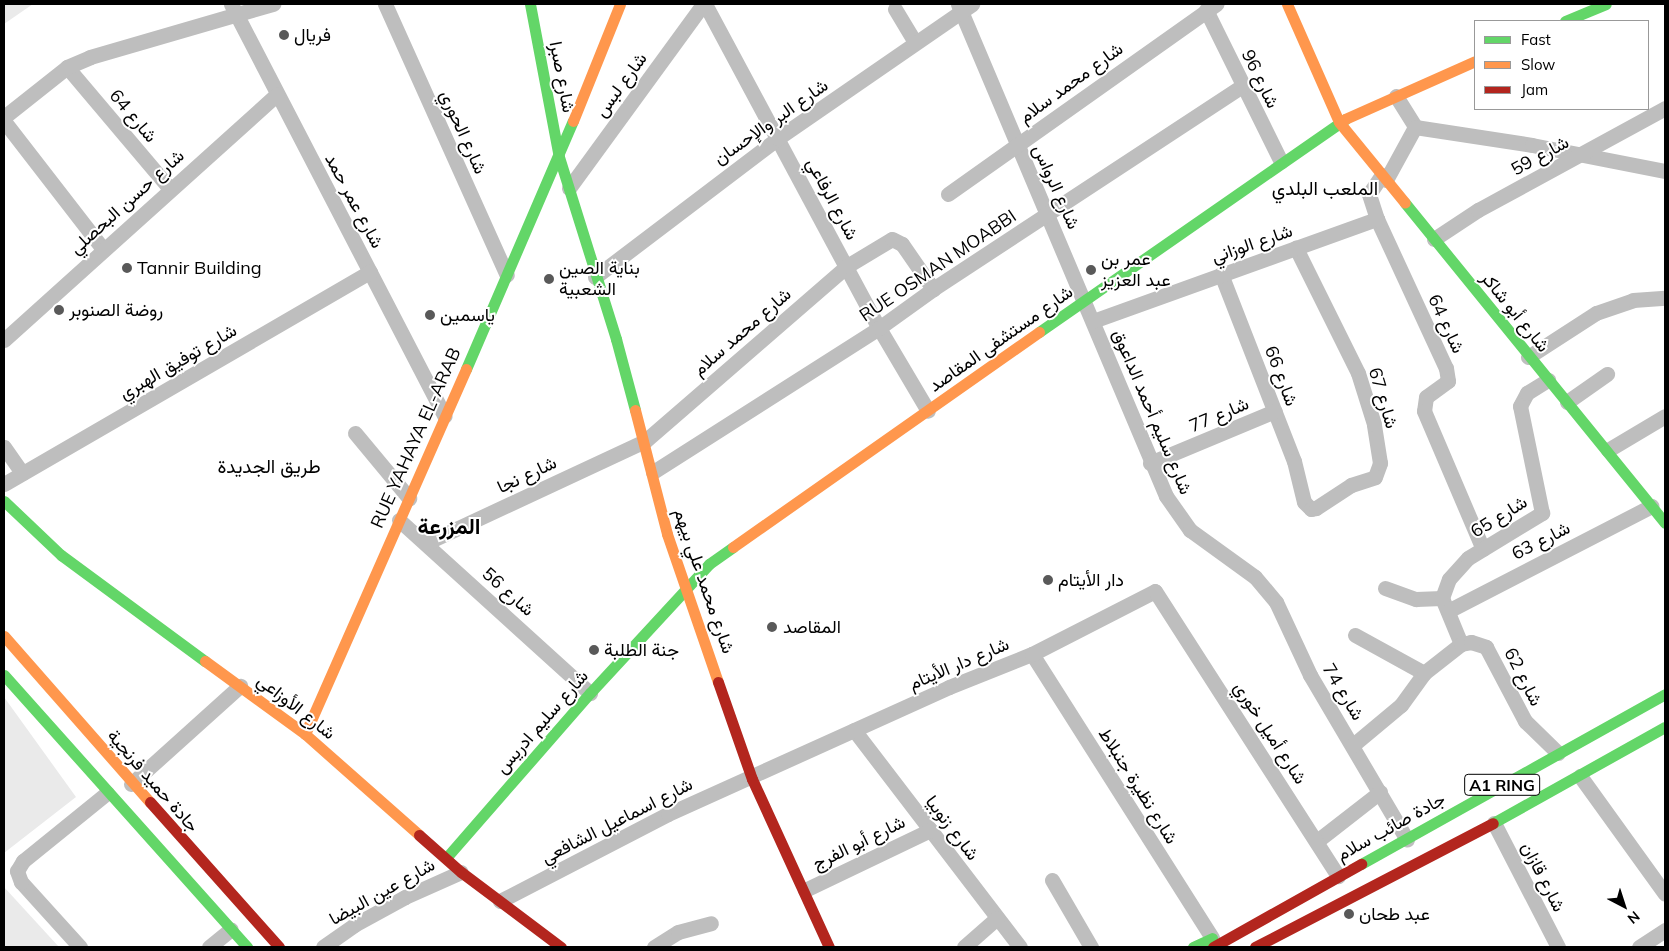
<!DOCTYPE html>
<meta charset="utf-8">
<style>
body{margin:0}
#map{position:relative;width:1669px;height:951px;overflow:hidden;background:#fff;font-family:Mulish,Vazirmatn,sans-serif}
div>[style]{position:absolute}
.green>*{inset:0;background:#eaeaea}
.street>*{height:15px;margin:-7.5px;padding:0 7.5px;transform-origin:7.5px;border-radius:7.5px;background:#bebebe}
.fast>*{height:11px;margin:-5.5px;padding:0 5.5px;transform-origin:5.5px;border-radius:5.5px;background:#63d668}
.slow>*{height:11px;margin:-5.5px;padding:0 5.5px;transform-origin:5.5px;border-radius:5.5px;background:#ff974d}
.jam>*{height:11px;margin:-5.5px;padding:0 5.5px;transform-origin:5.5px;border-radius:5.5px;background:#b3261e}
.dots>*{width:14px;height:14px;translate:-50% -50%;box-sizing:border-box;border:2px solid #fff;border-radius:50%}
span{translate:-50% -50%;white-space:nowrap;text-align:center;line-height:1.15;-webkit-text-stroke:4px #fff;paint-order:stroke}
.shield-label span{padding:1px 4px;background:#fff;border:1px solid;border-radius:4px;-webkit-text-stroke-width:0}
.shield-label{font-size:16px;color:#000;font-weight:700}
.poi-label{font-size:18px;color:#000}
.left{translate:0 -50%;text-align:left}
.street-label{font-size:18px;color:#000}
.neighbourhood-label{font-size:19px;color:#000}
.district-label{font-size:22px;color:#000;font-weight:700}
.frame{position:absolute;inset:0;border:5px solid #000;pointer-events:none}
.legend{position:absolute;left:1474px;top:20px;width:175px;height:90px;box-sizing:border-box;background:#fff;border:1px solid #999;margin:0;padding:6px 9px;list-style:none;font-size:15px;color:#000}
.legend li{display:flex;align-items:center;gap:10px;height:25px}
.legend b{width:25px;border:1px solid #999}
.north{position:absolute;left:1599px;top:881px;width:50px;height:50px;-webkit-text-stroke:4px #fff;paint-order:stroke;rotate:140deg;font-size:14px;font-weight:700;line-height:20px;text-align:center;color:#000}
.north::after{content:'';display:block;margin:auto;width:18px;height:22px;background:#000;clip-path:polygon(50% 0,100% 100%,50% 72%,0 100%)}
</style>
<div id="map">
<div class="green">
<div style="clip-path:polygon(4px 4px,33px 4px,4px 24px)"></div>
<div style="clip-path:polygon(4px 697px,76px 797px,4px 853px)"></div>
<div style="clip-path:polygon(4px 887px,59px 947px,4px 947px)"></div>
</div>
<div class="street">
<div style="left:231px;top:4px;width:464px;rotate:62.6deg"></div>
<div style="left:385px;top:4px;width:297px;rotate:65.8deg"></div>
<div style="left:705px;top:4px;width:368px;rotate:61.8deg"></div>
<div style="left:879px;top:328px;width:96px;rotate:59.4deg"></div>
<div style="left:958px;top:4px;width:534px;rotate:67.08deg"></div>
<div style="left:1166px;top:496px;width:42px;rotate:54.8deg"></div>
<div style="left:1190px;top:530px;width:80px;rotate:35.9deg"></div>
<div style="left:1255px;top:577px;width:33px;rotate:50deg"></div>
<div style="left:1276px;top:602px;width:81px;rotate:65deg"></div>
<div style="left:1310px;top:675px;width:191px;rotate:59.5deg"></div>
<div style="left:895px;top:9px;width:39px;rotate:59deg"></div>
<div style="left:1206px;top:10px;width:169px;rotate:63.7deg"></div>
<div style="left:67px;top:67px;width:160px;rotate:49.8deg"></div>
<div style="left:1396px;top:96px;width:36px;rotate:58deg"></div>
<div style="left:1415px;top:127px;width:118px;rotate:8.7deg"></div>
<div style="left:1532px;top:145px;width:136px;rotate:11.1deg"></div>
<div style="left:4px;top:117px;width:80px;rotate:-38.4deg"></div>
<div style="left:67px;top:67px;width:25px;rotate:-23deg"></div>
<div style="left:90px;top:57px;width:191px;rotate:-16.2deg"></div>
<div style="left:4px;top:121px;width:162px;rotate:52.3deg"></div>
<div style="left:1386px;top:180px;width:60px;rotate:-61.3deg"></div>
<div style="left:569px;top:188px;width:228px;rotate:-53.9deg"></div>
<div style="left:948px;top:194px;width:329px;rotate:-35.3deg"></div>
<div style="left:1377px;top:219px;width:164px;rotate:65.2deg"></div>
<div style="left:1446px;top:368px;width:13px;rotate:81deg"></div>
<div style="left:1448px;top:381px;width:27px;rotate:144deg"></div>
<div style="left:1426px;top:397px;width:14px;rotate:98deg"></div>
<div style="left:1424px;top:411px;width:150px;rotate:66.9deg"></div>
<div style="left:1434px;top:239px;width:53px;rotate:-33.4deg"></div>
<div style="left:1478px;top:210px;width:213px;rotate:-28.6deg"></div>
<div style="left:1221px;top:274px;width:201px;rotate:68.7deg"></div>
<div style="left:1294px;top:461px;width:42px;rotate:76.3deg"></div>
<div style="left:1304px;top:502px;width:10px;rotate:45deg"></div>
<div style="left:1311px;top:509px;width:5px;rotate:-11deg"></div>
<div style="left:1316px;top:508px;width:42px;rotate:-33.3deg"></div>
<div style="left:1351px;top:485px;width:25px;rotate:-18deg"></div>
<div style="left:1375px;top:477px;width:15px;rotate:-70deg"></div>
<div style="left:1380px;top:463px;width:39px;rotate:-99deg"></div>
<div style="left:1374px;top:424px;width:53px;rotate:-107.4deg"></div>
<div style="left:1358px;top:373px;width:140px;rotate:-116.4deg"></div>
<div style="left:595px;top:277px;width:230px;rotate:-37.2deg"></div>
<div style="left:778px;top:138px;width:236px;rotate:-34.6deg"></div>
<div style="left:1093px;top:321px;width:302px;rotate:-19.8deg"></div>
<div style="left:1377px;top:219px;width:26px;rotate:-108deg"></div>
<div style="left:1369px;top:194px;width:23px;rotate:-56deg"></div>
<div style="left:4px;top:340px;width:367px;rotate:-42deg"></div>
<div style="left:1528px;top:357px;width:81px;rotate:-32.9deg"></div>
<div style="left:1596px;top:313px;width:39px;rotate:-19deg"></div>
<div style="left:1633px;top:300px;width:32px;rotate:-4deg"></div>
<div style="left:1567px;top:402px;width:49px;rotate:-35deg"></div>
<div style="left:355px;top:433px;width:85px;rotate:50.3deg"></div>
<div style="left:4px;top:447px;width:32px;rotate:55deg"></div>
<div style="left:1608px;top:450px;width:66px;rotate:-30.8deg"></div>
<div style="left:1150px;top:463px;width:135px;rotate:-22.6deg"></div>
<div style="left:653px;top:472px;width:268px;rotate:-32.5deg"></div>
<div style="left:879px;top:328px;width:67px;rotate:-35.8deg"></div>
<div style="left:933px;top:289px;width:368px;rotate:-33.3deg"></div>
<div style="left:4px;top:484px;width:423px;rotate:-30.1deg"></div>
<div style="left:399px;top:520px;width:258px;rotate:42.2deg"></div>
<div style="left:426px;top:543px;width:242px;rotate:-25deg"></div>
<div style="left:645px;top:441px;width:267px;rotate:-40.9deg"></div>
<div style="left:847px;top:266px;width:52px;rotate:-31deg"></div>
<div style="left:892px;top:239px;width:11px;rotate:27deg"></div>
<div style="left:902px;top:244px;width:55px;rotate:55.4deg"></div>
<div style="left:1385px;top:588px;width:33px;rotate:20deg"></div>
<div style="left:1416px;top:599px;width:26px;rotate:-2deg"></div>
<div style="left:1448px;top:611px;width:229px;rotate:-27.3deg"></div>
<div style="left:1355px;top:635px;width:79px;rotate:28.8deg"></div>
<div style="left:1461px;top:644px;width:50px;rotate:-112.4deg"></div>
<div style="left:1442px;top:598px;width:20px;rotate:-70deg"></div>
<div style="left:1449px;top:579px;width:28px;rotate:-48deg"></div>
<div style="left:1468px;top:558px;width:87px;rotate:-31.3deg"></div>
<div style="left:1542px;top:513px;width:109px;rotate:-101.6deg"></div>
<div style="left:1520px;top:406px;width:15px;rotate:-62deg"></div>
<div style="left:1527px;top:393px;width:25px;rotate:-32deg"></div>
<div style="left:1032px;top:654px;width:336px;rotate:57.6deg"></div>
<div style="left:854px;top:730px;width:273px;rotate:52.6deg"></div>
<div style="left:1353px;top:745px;width:62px;rotate:-39.8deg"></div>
<div style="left:1401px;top:705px;width:39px;rotate:-54deg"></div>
<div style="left:1424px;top:673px;width:47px;rotate:-38.1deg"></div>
<div style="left:1461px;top:644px;width:10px;rotate:-11deg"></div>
<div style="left:1471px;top:642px;width:16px;rotate:18deg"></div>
<div style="left:1486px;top:647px;width:84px;rotate:62.2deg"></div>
<div style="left:1525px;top:721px;width:46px;rotate:44.1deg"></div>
<div style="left:1580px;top:776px;width:145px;rotate:54.2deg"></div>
<div style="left:131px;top:784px;width:147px;rotate:-42deg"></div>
<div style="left:1494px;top:823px;width:140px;rotate:62.7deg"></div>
<div style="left:1317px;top:841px;width:80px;rotate:-37.9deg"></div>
<div style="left:1052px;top:880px;width:78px;rotate:59.8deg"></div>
<div style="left:805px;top:890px;width:139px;rotate:-25.6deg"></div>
<div style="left:500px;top:901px;width:189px;rotate:-27.4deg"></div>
<div style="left:668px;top:814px;width:308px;rotate:-24.3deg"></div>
<div style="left:949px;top:687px;width:89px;rotate:-21.7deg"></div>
<div style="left:1032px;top:654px;width:138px;rotate:-27.1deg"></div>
<div style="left:1155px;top:591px;width:339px;rotate:57.3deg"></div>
<div style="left:80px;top:947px;width:88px;rotate:-132.2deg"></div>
<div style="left:21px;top:882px;width:12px;rotate:-110deg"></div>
<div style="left:17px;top:871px;width:12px;rotate:-59deg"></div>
<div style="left:23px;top:861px;width:108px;rotate:-39deg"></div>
<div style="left:209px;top:947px;width:28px;rotate:-39deg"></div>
<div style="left:323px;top:947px;width:38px;rotate:-35deg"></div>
<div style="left:354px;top:925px;width:58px;rotate:-28.8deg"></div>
<div style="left:405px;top:897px;width:61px;rotate:-24.1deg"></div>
<div style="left:654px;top:947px;width:28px;rotate:-32deg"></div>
<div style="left:678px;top:932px;width:34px;rotate:-15deg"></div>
<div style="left:964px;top:947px;width:44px;rotate:-41.3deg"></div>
<div style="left:1639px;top:947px;width:31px;rotate:-33deg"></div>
</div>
<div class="fast">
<div style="left:530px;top:4px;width:156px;rotate:79.3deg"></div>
<div style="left:559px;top:157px;width:191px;rotate:72.6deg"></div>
<div style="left:616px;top:339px;width:73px;rotate:75deg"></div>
<div style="left:1565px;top:21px;width:44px;rotate:-22.5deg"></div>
<div style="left:1405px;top:203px;width:412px;rotate:50.9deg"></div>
<div style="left:1039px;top:332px;width:373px;rotate:-34.8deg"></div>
<div style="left:466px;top:369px;width:270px;rotate:-66.7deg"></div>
<div style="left:4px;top:501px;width:79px;rotate:43.5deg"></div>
<div style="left:61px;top:555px;width:179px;rotate:36.4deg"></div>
<div style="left:4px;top:675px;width:365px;rotate:48.2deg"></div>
<div style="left:1493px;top:823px;width:197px;rotate:-29.2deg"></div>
<div style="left:446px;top:858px;width:219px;rotate:-48.9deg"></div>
<div style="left:590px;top:693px;width:176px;rotate:-47.3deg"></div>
<div style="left:709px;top:564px;width:29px;rotate:-35deg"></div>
<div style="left:1361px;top:864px;width:348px;rotate:-29.2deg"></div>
<div style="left:1193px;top:947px;width:21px;rotate:-25deg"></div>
</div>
<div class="slow">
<div style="left:1287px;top:4px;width:129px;rotate:66.2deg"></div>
<div style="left:1339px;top:122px;width:104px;rotate:50.8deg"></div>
<div style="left:1345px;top:119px;width:142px;rotate:-24deg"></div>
<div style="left:573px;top:121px;width:126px;rotate:-68.1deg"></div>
<div style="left:635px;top:410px;width:128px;rotate:75.5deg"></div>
<div style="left:667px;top:534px;width:157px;rotate:71deg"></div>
<div style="left:733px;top:547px;width:374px;rotate:-35.1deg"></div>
<div style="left:4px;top:636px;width:221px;rotate:48.7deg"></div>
<div style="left:205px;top:661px;width:124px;rotate:36.1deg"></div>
<div style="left:305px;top:734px;width:152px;rotate:41.5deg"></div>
<div style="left:305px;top:734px;width:399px;rotate:-66.2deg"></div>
</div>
<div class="jam">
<div style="left:718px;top:682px;width:103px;rotate:70.7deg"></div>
<div style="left:752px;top:779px;width:185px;rotate:65.4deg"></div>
<div style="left:150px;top:802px;width:194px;rotate:48.3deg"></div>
<div style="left:419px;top:835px;width:56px;rotate:41.4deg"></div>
<div style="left:461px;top:872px;width:125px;rotate:36.9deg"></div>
<div style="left:1213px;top:947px;width:170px;rotate:-29.3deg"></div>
<div style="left:1255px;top:947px;width:268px;rotate:-27.5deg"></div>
</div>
<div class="dots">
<div style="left:284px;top:35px;background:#595959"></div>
<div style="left:127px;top:268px;background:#595959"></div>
<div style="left:1091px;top:270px;background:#595959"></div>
<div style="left:549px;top:279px;background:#595959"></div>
<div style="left:59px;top:310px;background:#595959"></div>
<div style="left:430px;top:315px;background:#595959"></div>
<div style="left:1048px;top:580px;background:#595959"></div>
<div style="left:772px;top:627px;background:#595959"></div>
<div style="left:594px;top:650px;background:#595959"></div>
<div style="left:1349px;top:914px;background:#595959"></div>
</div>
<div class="shield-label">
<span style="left:1502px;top:785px">A1 RING</span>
</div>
<div class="poi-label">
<span class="left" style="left:294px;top:35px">فريال</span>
<span class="left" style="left:1101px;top:270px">عمر بن<br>عبد العزيز</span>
<span class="left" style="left:137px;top:268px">Tannir Building</span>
<span class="left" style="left:559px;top:279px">بناية الصين<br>الشعبية</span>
<span class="left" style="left:69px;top:310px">روضة الصنوبر</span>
<span class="left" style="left:440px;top:315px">ياسمين</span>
<span class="left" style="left:1058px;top:580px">دار الأيتام</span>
<span class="left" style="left:783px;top:627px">المقاصد</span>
<span class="left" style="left:604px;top:650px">جنة الطلبة</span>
<span class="left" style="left:1359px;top:914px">عبد طحان</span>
</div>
<div class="street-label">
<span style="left:562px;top:77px;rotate:79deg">شارع صبرا</span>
<span style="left:1260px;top:79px;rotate:64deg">شارع 96</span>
<span style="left:1071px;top:83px;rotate:-36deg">شارع محمد سلام</span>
<span style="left:621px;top:85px;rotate:-54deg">شارع لبس</span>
<span style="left:133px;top:116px;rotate:50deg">شارع 64</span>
<span style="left:771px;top:122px;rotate:-35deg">شارع البر والإحسان</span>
<span style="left:463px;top:132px;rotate:66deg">شارع الحوري</span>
<span style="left:1540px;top:156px;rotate:-29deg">شارع 59</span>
<span style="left:1056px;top:187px;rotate:66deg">شارع الرواس</span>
<span style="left:832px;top:199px;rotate:62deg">شارع الرفاعي</span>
<span style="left:354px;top:201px;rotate:62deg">شارع عمر حمد</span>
<span style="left:127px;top:202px;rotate:-42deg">شارع حسن البحصلي</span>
<span style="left:1252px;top:244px;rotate:-19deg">شارع الوزاني</span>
<span style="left:938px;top:266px;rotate:-34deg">RUE OSMAN MOABBI</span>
<span style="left:1515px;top:312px;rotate:51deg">شارع أبو شاكر</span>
<span style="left:1446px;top:324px;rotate:65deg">شارع 64</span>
<span style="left:742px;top:332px;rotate:-41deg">شارع محمد سلام</span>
<span style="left:1001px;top:339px;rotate:-35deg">شارع مستشفى المقاصد</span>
<span style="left:178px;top:362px;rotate:-30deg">شارع توفيق الهبري</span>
<span style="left:1281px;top:376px;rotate:69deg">شارع 66</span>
<span style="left:1383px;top:398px;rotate:73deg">شارع 67</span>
<span style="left:1152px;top:412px;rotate:67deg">شارع سليم أحمد الداعوق</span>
<span style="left:1219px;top:415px;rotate:-23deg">شارع 77</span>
<span style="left:416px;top:438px;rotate:-66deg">RUE YAHAYA EL-ARAB</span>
<span style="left:527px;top:475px;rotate:-25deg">شارع نجا</span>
<span style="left:1499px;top:517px;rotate:-32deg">شارع 65</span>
<span style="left:1541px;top:541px;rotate:-27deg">شارع 63</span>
<span style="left:704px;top:581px;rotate:71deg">شارع محمد علي بيهم</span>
<span style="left:508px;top:592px;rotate:42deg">شارع 56</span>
<span style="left:959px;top:664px;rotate:-23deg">شارع دار الأيتام</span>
<span style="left:1523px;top:677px;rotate:63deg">شارع 62</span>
<span style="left:1343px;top:692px;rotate:59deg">شارع 74</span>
<span style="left:296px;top:707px;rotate:38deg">شارع الأوزاعي</span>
<span style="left:542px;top:722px;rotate:-49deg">شارع سليم ادريس</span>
<span style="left:1270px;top:733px;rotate:57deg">شارع أميل خوري</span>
<span style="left:153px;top:781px;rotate:49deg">جادة حميد فرنجية</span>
<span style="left:1138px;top:786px;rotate:58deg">شارع نظيرة جنبلاط</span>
<span style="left:617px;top:821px;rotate:-27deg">شارع اسماعيل الشافعي</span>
<span style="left:1391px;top:827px;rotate:-29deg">جادة صائب سلام</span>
<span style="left:952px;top:828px;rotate:53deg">شارع زنوبيا</span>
<span style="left:859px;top:843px;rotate:-26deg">شارع أبو الفرج</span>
<span style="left:1543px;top:877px;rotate:63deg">شارع قازان</span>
<span style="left:382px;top:892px;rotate:-29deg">شارع عين البيضا</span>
</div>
<div class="neighbourhood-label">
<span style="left:1325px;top:189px">الملعب البلدي</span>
<span style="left:269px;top:467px">طريق الجديدة</span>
</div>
<div class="district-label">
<span style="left:449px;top:527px">المزرعة</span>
</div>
<div class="frame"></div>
<ul class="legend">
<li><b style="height:6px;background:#63d668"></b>Fast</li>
<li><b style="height:6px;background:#ff974d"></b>Slow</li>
<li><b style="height:6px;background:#b3261e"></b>Jam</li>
</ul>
<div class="north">N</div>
</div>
